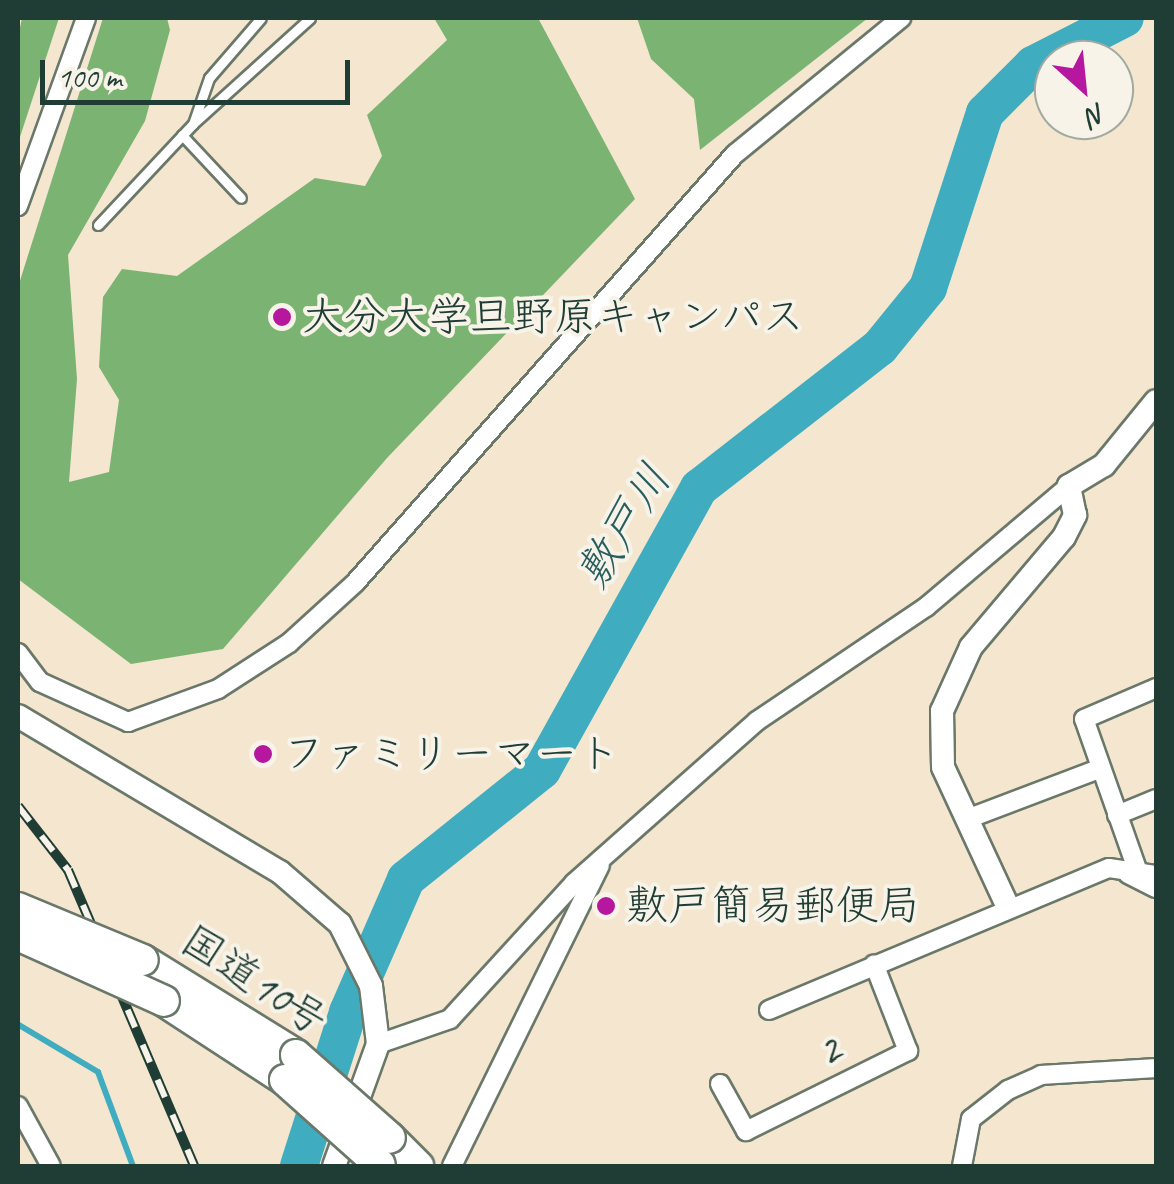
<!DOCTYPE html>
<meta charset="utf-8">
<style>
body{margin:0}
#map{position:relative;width:1174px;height:1184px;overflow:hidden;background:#f4e6cf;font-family:Caveat,"Klee One",sans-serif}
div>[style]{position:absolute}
.forest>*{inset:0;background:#7bb472}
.stream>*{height:6px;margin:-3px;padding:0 3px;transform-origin:3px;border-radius:3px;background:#40acbf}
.river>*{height:38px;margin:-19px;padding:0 19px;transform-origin:19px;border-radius:19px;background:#40acbf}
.roads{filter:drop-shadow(2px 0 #6a786a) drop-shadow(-2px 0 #6a786a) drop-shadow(0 2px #6a786a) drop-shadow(0 -2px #6a786a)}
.service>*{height:9px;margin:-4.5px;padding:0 4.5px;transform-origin:4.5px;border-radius:4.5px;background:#fff}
.minor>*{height:18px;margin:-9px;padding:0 9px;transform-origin:9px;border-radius:9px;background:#fff}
.tertiary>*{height:22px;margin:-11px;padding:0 11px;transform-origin:11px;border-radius:11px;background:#fff}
.trunk>*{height:30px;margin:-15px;padding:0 15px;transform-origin:15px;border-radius:15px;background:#fff}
.rail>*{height:10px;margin-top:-5px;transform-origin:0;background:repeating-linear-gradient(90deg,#f7f3e8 0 19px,#1f3d34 0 38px);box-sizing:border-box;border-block:2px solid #1f3d34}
.bridges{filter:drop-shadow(2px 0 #6a786a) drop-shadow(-2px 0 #6a786a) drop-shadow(0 2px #6a786a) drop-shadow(0 -2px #6a786a)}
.trunk-bridge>*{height:30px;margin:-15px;padding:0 15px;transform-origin:15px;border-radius:15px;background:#fff}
.dots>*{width:28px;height:28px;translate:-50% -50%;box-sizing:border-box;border:5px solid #f7f3e8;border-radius:50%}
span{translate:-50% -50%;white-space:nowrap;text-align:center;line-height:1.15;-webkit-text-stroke:8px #f7f3e8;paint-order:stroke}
.poi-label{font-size:42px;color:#1f3d34}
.left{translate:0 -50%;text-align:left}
.street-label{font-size:42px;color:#1f3d34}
.water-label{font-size:45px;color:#295e5e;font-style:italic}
.frame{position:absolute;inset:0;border:20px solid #1f3d34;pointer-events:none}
.north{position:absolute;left:1034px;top:40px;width:100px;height:100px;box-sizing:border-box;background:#f7f3e8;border:2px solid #a1aaa0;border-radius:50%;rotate:153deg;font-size:28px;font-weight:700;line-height:40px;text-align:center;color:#1f3d34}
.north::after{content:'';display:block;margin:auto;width:35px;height:45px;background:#b5179e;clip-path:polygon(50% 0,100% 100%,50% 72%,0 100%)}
.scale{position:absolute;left:40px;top:60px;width:310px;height:45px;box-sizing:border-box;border:5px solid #1f3d34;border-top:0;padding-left:12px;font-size:30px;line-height:35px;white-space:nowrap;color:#1f3d34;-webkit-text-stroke:8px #f7f3e8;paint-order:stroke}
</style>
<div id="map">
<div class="forest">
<div style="clip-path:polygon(22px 18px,59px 18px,18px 143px,18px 37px)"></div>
<div style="clip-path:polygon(103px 18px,167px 18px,170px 30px,145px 121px,68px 255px,77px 379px,69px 482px,109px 472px,119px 400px,99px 367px,103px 297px,122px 269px,177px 276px,315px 178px,365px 186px,382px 156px,367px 115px,447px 40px,434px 18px,538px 18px,635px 199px,387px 458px,223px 649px,131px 664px,18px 579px,18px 287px)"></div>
<div style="clip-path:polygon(637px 18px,868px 18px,700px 150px,694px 99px,651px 59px)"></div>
</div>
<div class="stream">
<div style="left:19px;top:1025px;width:92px;rotate:30.7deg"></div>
<div style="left:98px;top:1072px;width:100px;rotate:69.6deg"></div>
</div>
<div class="river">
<div style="left:299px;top:1166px;width:162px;rotate:-72.3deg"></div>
<div style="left:348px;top:1012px;width:145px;rotate:-66.4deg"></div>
<div style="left:406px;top:879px;width:174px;rotate:-38.7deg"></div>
<div style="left:542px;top:770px;width:323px;rotate:-60.9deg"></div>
<div style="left:699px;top:488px;width:229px;rotate:-37.9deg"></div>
<div style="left:880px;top:347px;width:76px;rotate:-50.9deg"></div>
<div style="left:928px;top:288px;width:184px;rotate:-72deg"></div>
<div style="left:985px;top:113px;width:68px;rotate:-45deg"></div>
<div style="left:1033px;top:65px;width:103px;rotate:-27.1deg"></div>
</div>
<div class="roads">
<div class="service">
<div style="left:195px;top:122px;width:155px;rotate:-42.1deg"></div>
<div style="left:182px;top:135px;width:86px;rotate:46.9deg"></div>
<div style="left:98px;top:225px;width:139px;rotate:-46.8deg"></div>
<div style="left:193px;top:124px;width:49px;rotate:-70.8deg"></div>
<div style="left:209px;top:78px;width:79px;rotate:-49.1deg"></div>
</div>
<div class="minor">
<div style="left:18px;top:206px;width:200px;rotate:-70.1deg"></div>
<div style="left:18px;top:653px;width:36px;rotate:53deg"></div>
<div style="left:40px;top:682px;width:97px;rotate:24.4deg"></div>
<div style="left:128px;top:722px;width:96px;rotate:-20.1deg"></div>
<div style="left:218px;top:689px;width:85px;rotate:-32.9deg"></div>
<div style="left:289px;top:643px;width:89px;rotate:-42.3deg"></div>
<div style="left:355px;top:583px;width:573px;rotate:-48.47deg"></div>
<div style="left:735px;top:154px;width:215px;rotate:-39.3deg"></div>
<div style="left:1117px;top:815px;width:42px;rotate:-22.3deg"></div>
<div style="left:967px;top:819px;width:143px;rotate:-20.8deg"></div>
<div style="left:1138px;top:872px;width:162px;rotate:-109.4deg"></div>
<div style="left:1084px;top:719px;width:78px;rotate:-23.3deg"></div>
<div style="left:1128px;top:874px;width:31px;rotate:27deg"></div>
<div style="left:769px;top:1010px;width:368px;rotate:-22.7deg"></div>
<div style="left:1109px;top:868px;width:48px;rotate:8.5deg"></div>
<div style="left:378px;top:1044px;width:76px;rotate:-19.1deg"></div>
<div style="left:450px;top:1019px;width:184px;rotate:-47.6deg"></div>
<div style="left:574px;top:883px;width:244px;rotate:-41.5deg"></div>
<div style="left:757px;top:721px;width:204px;rotate:-34deg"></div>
<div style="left:926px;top:607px;width:187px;rotate:-40.2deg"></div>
<div style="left:720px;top:1084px;width:54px;rotate:61deg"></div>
<div style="left:746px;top:1131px;width:181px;rotate:-26.3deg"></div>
<div style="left:908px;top:1051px;width:93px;rotate:-111.3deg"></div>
<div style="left:18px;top:1106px;width:68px;rotate:61.2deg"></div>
<div style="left:452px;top:1166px;width:335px;rotate:-63.8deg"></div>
<div style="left:962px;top:1166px;width:48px;rotate:-79.2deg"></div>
<div style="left:971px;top:1119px;width:47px;rotate:-38.1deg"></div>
<div style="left:1008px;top:1090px;width:36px;rotate:-24deg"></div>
<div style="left:1041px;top:1075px;width:115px;rotate:-3.5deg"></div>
</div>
<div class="tertiary">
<div style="left:18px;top:716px;width:305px;rotate:30.8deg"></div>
<div style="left:280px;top:872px;width:79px;rotate:40.9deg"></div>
<div style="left:340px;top:924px;width:69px;rotate:63.4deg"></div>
<div style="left:371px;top:986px;width:58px;rotate:83.1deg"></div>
<div style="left:378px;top:1044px;width:130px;rotate:109.8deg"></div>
<div style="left:1007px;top:905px;width:152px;rotate:-114.9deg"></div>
<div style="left:943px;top:767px;width:56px;rotate:-91deg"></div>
<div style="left:942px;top:711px;width:70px;rotate:-65.6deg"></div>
<div style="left:971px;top:647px;width:144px;rotate:-49.8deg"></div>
<div style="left:1064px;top:537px;width:25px;rotate:-63deg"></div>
<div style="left:1075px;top:515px;width:30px;rotate:-102deg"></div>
<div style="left:1069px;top:486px;width:41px;rotate:-31deg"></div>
<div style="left:1104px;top:465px;width:82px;rotate:-50.9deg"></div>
</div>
<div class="trunk">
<div style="left:143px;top:960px;width:180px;rotate:31.8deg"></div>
<div style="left:164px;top:1001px;width:145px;rotate:33.1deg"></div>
<div style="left:390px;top:1138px;width:40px;rotate:45deg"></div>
</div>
</div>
<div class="rail">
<div style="left:18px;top:806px;width:81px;rotate:52deg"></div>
<div style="left:68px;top:870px;width:322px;rotate:66.9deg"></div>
</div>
<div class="bridges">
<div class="trunk-bridge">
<div style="left:18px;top:908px;width:135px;rotate:22.6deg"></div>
<div style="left:18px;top:935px;width:160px;rotate:24.3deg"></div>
<div style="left:296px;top:1055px;width:125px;rotate:41.4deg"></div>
<div style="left:285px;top:1080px;width:127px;rotate:41.8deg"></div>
</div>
</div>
<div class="dots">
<div style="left:282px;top:317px;background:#b5179e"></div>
<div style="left:263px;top:754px;background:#b5179e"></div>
<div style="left:606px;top:906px;background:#b5179e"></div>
</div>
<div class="poi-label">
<span class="left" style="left:302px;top:317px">大分大学旦野原キャンパス</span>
<span class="left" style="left:283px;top:754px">ファミリーマート</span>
<span class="left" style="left:626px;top:906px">敷戸簡易郵便局</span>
</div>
<div class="street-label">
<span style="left:254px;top:981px;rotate:33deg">国道10号</span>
<span style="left:829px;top:1051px;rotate:-26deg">2</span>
</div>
<div class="water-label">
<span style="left:624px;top:526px;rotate:-58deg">敷戸川</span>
</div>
<div class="frame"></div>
<div class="north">N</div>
<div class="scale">100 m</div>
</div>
